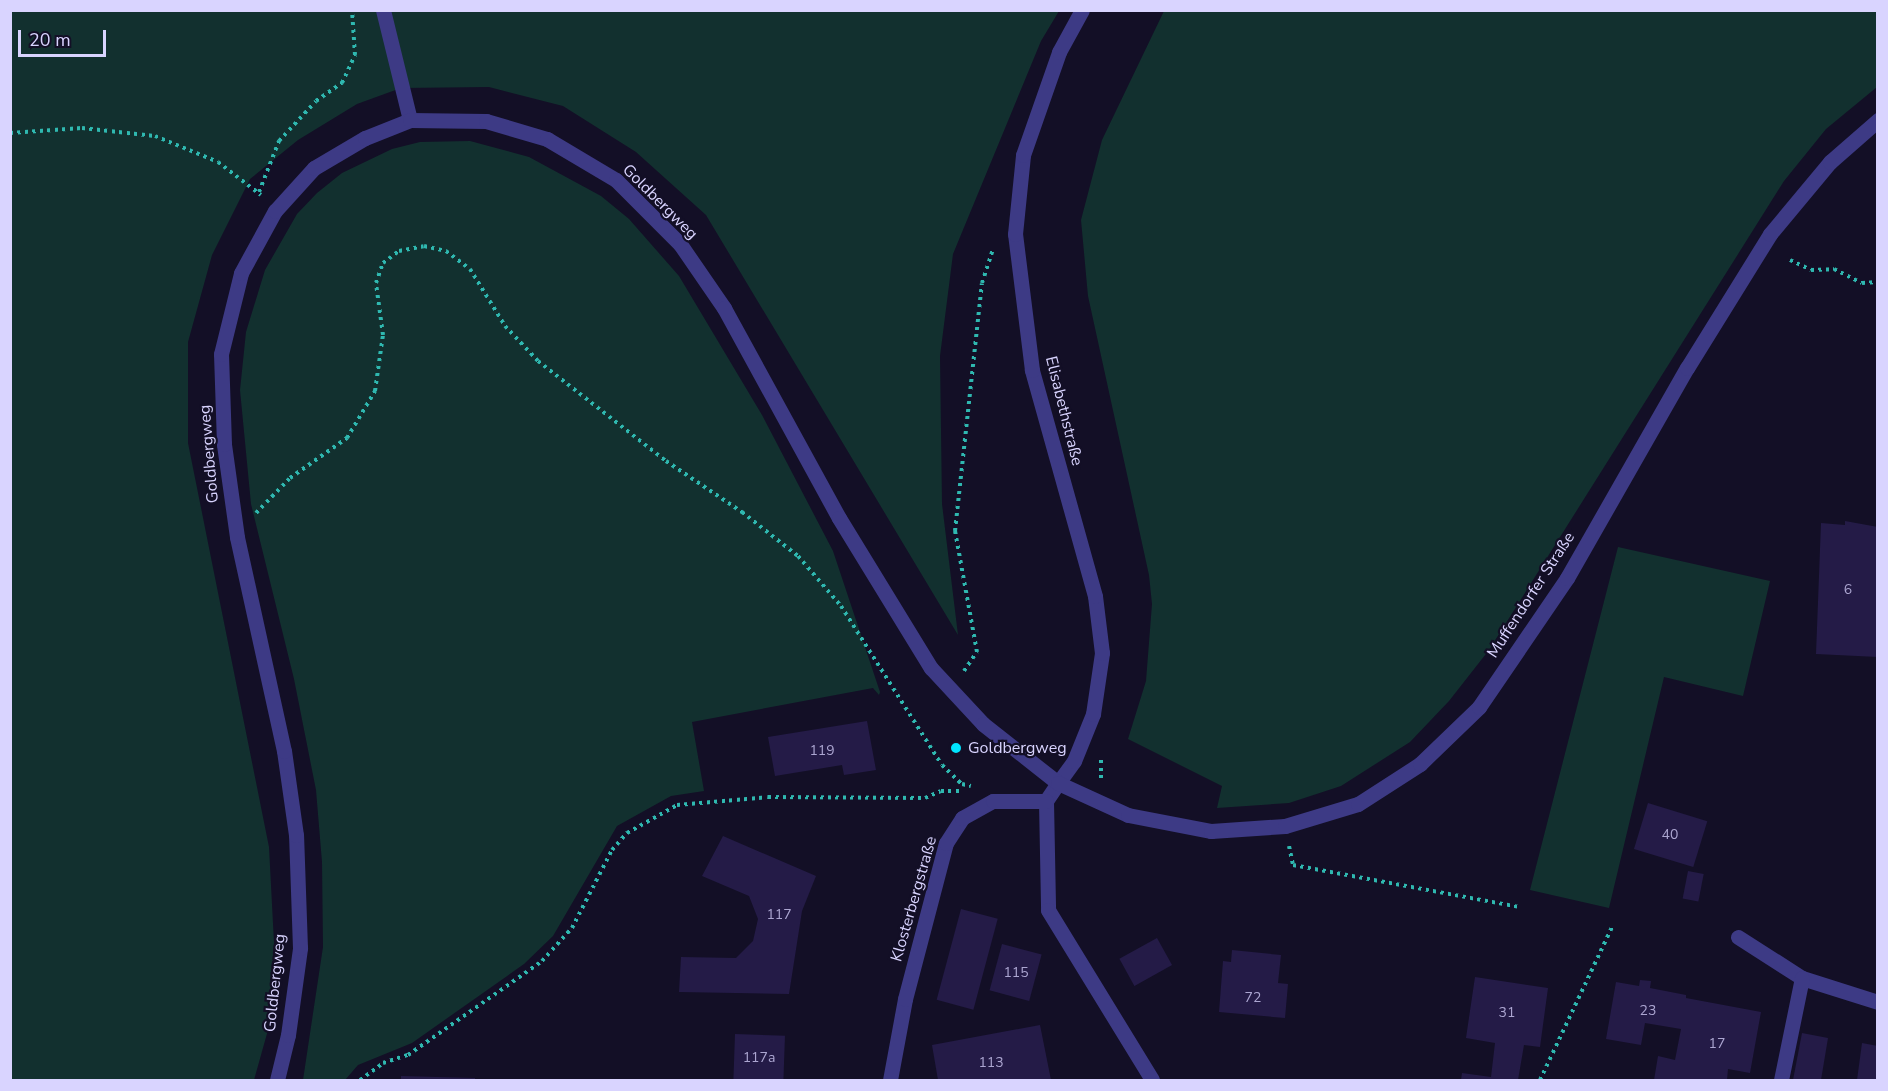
<!DOCTYPE html>
<meta charset="utf-8">
<style>
body{margin:0}
#map{position:relative;width:1888px;height:1091px;overflow:hidden;background:#130f26;font-family:"Nunito Sans",sans-serif}
div>[style]{position:absolute}
.green>*{inset:0;background:#12302f}
.building>*{inset:0;background:#241b47;transform-origin:0 0}
.path>*{height:4px;margin-top:-2px;transform-origin:0;background:repeating-linear-gradient(90deg,#2fb8b0 0 3px,transparent 0 7.5px)}
.minor>*{height:15px;margin:-7.5px;padding:0 7.5px;transform-origin:7.5px;border-radius:7.5px;background:#3d3a85}
.tertiary>*{height:15px;margin:-7.5px;padding:0 7.5px;transform-origin:7.5px;border-radius:7.5px;background:#3d3a85}
.dots>*{width:16px;height:16px;translate:-50% -50%;box-sizing:border-box;border:3px solid #130f26;border-radius:50%}
span{translate:-50% -50%;white-space:nowrap;text-align:center;line-height:1.15;-webkit-text-stroke:4.5px #130f26;paint-order:stroke}
.number-label{font-size:14px;color:#aca6d1}
.number-label span{-webkit-text-stroke-width:0}
.street-label{font-size:16px;color:#d9d4ff}
.poi-label{font-size:16px;color:#d9d4ff}
.left{translate:0 -50%;text-align:left}
.frame{position:absolute;inset:0;border:12px solid #d9d4ff;pointer-events:none}
.scale{position:absolute;left:18px;top:30px;width:88px;height:27px;box-sizing:border-box;border:3px solid #d9d4ff;border-top:0;padding-left:8px;font-size:18px;line-height:21px;white-space:nowrap;color:#d9d4ff;-webkit-text-stroke:4px #130f26;paint-order:stroke}
</style>
<div id="map">
<div class="green">
<div style="clip-path:polygon(10px 11px,1059px 11px,1041px 41px,953px 254px,940px 356px,942px 504px,958px 635px,706px 215px,636px 152px,563px 106px,489px 87px,401px 88px,357px 104px,298px 140px,250px 179px,212px 255px,188px 342px,188px 443px,269px 847px,274px 943px,268px 1030px,254px 1080px,11px 1080px)"></div>
<div style="clip-path:polygon(1164px 11px,1877px 11px,1877px 87px,1826px 129px,1784px 181px,1489px 650px,1449px 701px,1410px 742px,1341px 786px,1289px 803px,1217px 808px,1222px 786px,1128px 739px,1146px 681px,1152px 604px,1149px 575px,1088px 296px,1081px 220px,1102px 140px)"></div>
<div style="clip-path:polygon(470px 141px,529px 157px,601px 196px,629px 219px,679px 276px,762px 415px,833px 551px,880px 692px,879px 695px,873px 688px,692px 722px,704px 791px,671px 796px,617px 826px,553px 936px,524px 964px,412px 1043px,358px 1065px,345px 1080px,303px 1080px,323px 947px,322px 862px,316px 790px,294px 679px,251px 504px,240px 390px,246px 332px,265px 270px,297px 214px,317px 193px,342px 173px,392px 149px,420px 142px)"></div>
<div style="clip-path:polygon(1618px 547px,1770px 581px,1743px 696px,1664px 677px,1609px 908px,1530px 890px)"></div>
</div>
<div class="building">
<div style="clip-path:polygon(1845px 521px,1878px 527px,1878px 657px,1816px 654px,1821px 523px,1845px 525px)"></div>
<div style="clip-path:polygon(867px 721px,876px 770px,844px 775px,842px 765px,775px 776px,768px 737px)"></div>
<div style="left:1648px;top:803px;width:62px;height:48px;rotate:17deg"></div>
<div style="clip-path:polygon(723px 836px,816px 876px,802px 911px,789px 994px,679px 992px,681px 957px,736px 958px,753px 941px,758px 919px,749px 896px,702px 876px)"></div>
<div style="left:1688px;top:871px;width:16px;height:28px;rotate:11deg"></div>
<div style="left:961px;top:909px;width:38px;height:94px;rotate:15deg"></div>
<div style="left:1157px;top:938px;width:31px;height:43px;rotate:61deg"></div>
<div style="left:1002px;top:944px;width:41px;height:48px;rotate:15deg"></div>
<div style="clip-path:polygon(1232px 950px,1281px 955px,1278px 983px,1288px 984px,1285px 1018px,1219px 1012px,1223px 961px,1231px 962px)"></div>
<div style="clip-path:polygon(1475px 977px,1548px 988px,1540px 1047px,1524px 1045px,1518px 1080px,1461px 1080px,1462px 1073px,1491px 1077px,1495px 1043px,1466px 1038px)"></div>
<div style="clip-path:polygon(1640px 980px,1651px 981px,1650px 988px,1686px 995px,1686px 998px,1761px 1012px,1750px 1073px,1728px 1069px,1727px 1080px,1654px 1080px,1658px 1056px,1675px 1060px,1681px 1029px,1645px 1023px,1641px 1045px,1606px 1039px,1616px 982px,1639px 986px)"></div>
<div style="clip-path:polygon(1040px 1025px,1051px 1080px,938px 1080px,932px 1045px)"></div>
<div style="clip-path:polygon(1802px 1033px,1828px 1038px,1821px 1080px,1793px 1080px)"></div>
<div style="left:735px;top:1034px;width:50px;height:46px;rotate:2deg"></div>
<div style="clip-path:polygon(1862px 1043px,1878px 1046px,1878px 1080px,1857px 1080px)"></div>
<div style="clip-path:polygon(401px 1076px,475px 1078px,475px 1080px,401px 1080px)"></div>
</div>
<div class="path">
<div style="left:10px;top:133px;width:72px;rotate:-4deg"></div>
<div style="left:82px;top:128px;width:73px;rotate:6.3deg"></div>
<div style="left:155px;top:136px;width:68px;rotate:22.4deg"></div>
<div style="left:218px;top:162px;width:54px;rotate:37.5deg"></div>
<div style="left:259px;top:192px;width:55px;rotate:-68.6deg"></div>
<div style="left:279px;top:141px;width:54px;rotate:-47.2deg"></div>
<div style="left:316px;top:101px;width:32px;rotate:-35deg"></div>
<div style="left:342px;top:83px;width:31px;rotate:-65deg"></div>
<div style="left:355px;top:55px;width:45px;rotate:-93.8deg"></div>
<div style="left:1790px;top:260px;width:23px;rotate:25deg"></div>
<div style="left:1811px;top:270px;width:23px;rotate:-2deg"></div>
<div style="left:1834px;top:269px;width:31px;rotate:27deg"></div>
<div style="left:1862px;top:283px;width:16px;rotate:-4deg"></div>
<div style="left:256px;top:513px;width:49px;rotate:-45.8deg"></div>
<div style="left:290px;top:478px;width:70px;rotate:-35.1deg"></div>
<div style="left:347px;top:438px;width:55px;rotate:-59.2deg"></div>
<div style="left:375px;top:391px;width:57px;rotate:-81.9deg"></div>
<div style="left:383px;top:335px;width:52px;rotate:-97.7deg"></div>
<div style="left:376px;top:283px;width:21px;rotate:-71deg"></div>
<div style="left:383px;top:263px;width:20px;rotate:-37deg"></div>
<div style="left:399px;top:251px;width:25px;rotate:-11deg"></div>
<div style="left:424px;top:246px;width:23px;rotate:13deg"></div>
<div style="left:446px;top:251px;width:30px;rotate:37deg"></div>
<div style="left:470px;top:269px;width:67px;rotate:58.4deg"></div>
<div style="left:505px;top:326px;width:48px;rotate:46.7deg"></div>
<div style="left:538px;top:361px;width:162px;rotate:38deg"></div>
<div style="left:666px;top:461px;width:92px;rotate:33.9deg"></div>
<div style="left:742px;top:512px;width:71px;rotate:38.2deg"></div>
<div style="left:798px;top:556px;width:66px;rotate:49.3deg"></div>
<div style="left:841px;top:606px;width:188px;rotate:57.6deg"></div>
<div style="left:942px;top:765px;width:28px;rotate:44deg"></div>
<div style="left:962px;top:784px;width:9px;rotate:13deg"></div>
<div style="left:964px;top:671px;width:23px;rotate:-56deg"></div>
<div style="left:977px;top:652px;width:123px;rotate:-100.3deg"></div>
<div style="left:955px;top:531px;width:249px;rotate:-83.8deg"></div>
<div style="left:982px;top:283px;width:35px;rotate:-72deg"></div>
<div style="left:1101px;top:760px;width:19px;rotate:90deg"></div>
<div style="left:1289px;top:846px;width:19px;rotate:78deg"></div>
<div style="left:1293px;top:865px;width:231px;rotate:10.5deg"></div>
<div style="left:360px;top:1080px;width:29px;rotate:-36deg"></div>
<div style="left:383px;top:1063px;width:26px;rotate:-18deg"></div>
<div style="left:408px;top:1055px;width:164px;rotate:-35deg"></div>
<div style="left:542px;top:961px;width:45px;rotate:-47.7deg"></div>
<div style="left:572px;top:928px;width:88px;rotate:-62.9deg"></div>
<div style="left:612px;top:850px;width:23px;rotate:-49deg"></div>
<div style="left:627px;top:833px;width:57px;rotate:-29.2deg"></div>
<div style="left:677px;top:805px;width:91px;rotate:-5deg"></div>
<div style="left:768px;top:797px;width:157px;rotate:0.4deg"></div>
<div style="left:925px;top:798px;width:17px;rotate:-24deg"></div>
<div style="left:941px;top:791px;width:19px"></div>
<div style="left:1540px;top:1080px;width:171px;rotate:-64.8deg"></div>
</div>
<div class="minor">
<div style="left:383px;top:10px;width:113px;rotate:76.2deg"></div>
<div style="left:1058px;top:783px;width:22px;rotate:124deg"></div>
<div style="left:1046px;top:801px;width:109px;rotate:88.9deg"></div>
<div style="left:1048px;top:910px;width:199px;rotate:58.5deg"></div>
<div style="left:1738px;top:937px;width:76px;rotate:32.6deg"></div>
<div style="left:1802px;top:978px;width:80px;rotate:17.5deg"></div>
<div style="left:890px;top:1080px;width:82px;rotate:-79.5deg"></div>
<div style="left:905px;top:999px;width:161px;rotate:-75.3deg"></div>
<div style="left:946px;top:843px;width:30px;rotate:-57deg"></div>
<div style="left:962px;top:818px;width:35px;rotate:-29deg"></div>
<div style="left:993px;top:801px;width:53px"></div>
<div style="left:1781px;top:1080px;width:104px;rotate:-78.4deg"></div>
</div>
<div class="tertiary">
<div style="left:1058px;top:783px;width:27px;rotate:-54deg"></div>
<div style="left:1074px;top:761px;width:51px;rotate:-68deg"></div>
<div style="left:1093px;top:714px;width:62px;rotate:-81.6deg"></div>
<div style="left:1102px;top:653px;width:57px;rotate:-97deg"></div>
<div style="left:1095px;top:596px;width:235px;rotate:-105.6deg"></div>
<div style="left:1032px;top:370px;width:137px;rotate:-97.1deg"></div>
<div style="left:1015px;top:234px;width:79px;rotate:-84.2deg"></div>
<div style="left:1023px;top:155px;width:109px;rotate:-70.7deg"></div>
<div style="left:1059px;top:52px;width:48px;rotate:-61.3deg"></div>
<div style="left:277px;top:1080px;width:46px;rotate:-76.3deg"></div>
<div style="left:288px;top:1035px;width:88px;rotate:-82.1deg"></div>
<div style="left:300px;top:948px;width:113px;rotate:-92deg"></div>
<div style="left:296px;top:835px;width:85px;rotate:-98.1deg"></div>
<div style="left:284px;top:751px;width:219px;rotate:-102.4deg"></div>
<div style="left:237px;top:537px;width:94px;rotate:-98deg"></div>
<div style="left:224px;top:444px;width:90px;rotate:-91.9deg"></div>
<div style="left:221px;top:354px;width:83px;rotate:-76.1deg"></div>
<div style="left:241px;top:273px;width:71px;rotate:-61.3deg"></div>
<div style="left:275px;top:211px;width:58px;rotate:-47.8deg"></div>
<div style="left:314px;top:168px;width:59px;rotate:-30.5deg"></div>
<div style="left:365px;top:138px;width:48px;rotate:-21.8deg"></div>
<div style="left:410px;top:120px;width:76px;rotate:0.8deg"></div>
<div style="left:486px;top:121px;width:64px;rotate:16.4deg"></div>
<div style="left:547px;top:139px;width:80px;rotate:30.7deg"></div>
<div style="left:616px;top:180px;width:91px;rotate:45deg"></div>
<div style="left:680px;top:244px;width:78px;rotate:55.5deg"></div>
<div style="left:724px;top:308px;width:239px;rotate:61.3deg"></div>
<div style="left:839px;top:518px;width:176px;rotate:58.5deg"></div>
<div style="left:931px;top:668px;width:76px;rotate:47.1deg"></div>
<div style="left:983px;top:724px;width:95px;rotate:38.2deg"></div>
<div style="left:1058px;top:783px;width:77px;rotate:24.6deg"></div>
<div style="left:1128px;top:815px;width:85px;rotate:10.9deg"></div>
<div style="left:1211px;top:831px;width:74px;rotate:-3.9deg"></div>
<div style="left:1285px;top:826px;width:76px;rotate:-16.8deg"></div>
<div style="left:1358px;top:804px;width:74px;rotate:-32.8deg"></div>
<div style="left:1420px;top:764px;width:82px;rotate:-44deg"></div>
<div style="left:1479px;top:707px;width:156px;rotate:-55.7deg"></div>
<div style="left:1567px;top:578px;width:242px;rotate:-60.3deg"></div>
<div style="left:1687px;top:368px;width:158px;rotate:-58.2deg"></div>
<div style="left:1770px;top:234px;width:94px;rotate:-50.2deg"></div>
<div style="left:1830px;top:162px;width:64px;rotate:-41.2deg"></div>
</div>
<div class="dots">
<div style="left:956px;top:748px;background:#00e5ff"></div>
</div>
<div class="number-label">
<span style="left:1848px;top:590px">6</span>
<span style="left:822px;top:751px">119</span>
<span style="left:1670px;top:835px">40</span>
<span style="left:779px;top:915px">117</span>
<span style="left:1016px;top:973px">115</span>
<span style="left:1253px;top:998px">72</span>
<span style="left:1648px;top:1011px">23</span>
<span style="left:1507px;top:1013px">31</span>
<span style="left:1717px;top:1044px">17</span>
<span style="left:759px;top:1058px">117a</span>
<span style="left:991px;top:1063px">113</span>
</div>
<div class="street-label">
<span style="left:660px;top:202px;rotate:45deg">Goldbergweg</span>
<span style="left:1064px;top:411px;rotate:76deg">Elisabethstraße</span>
<span style="left:209px;top:454px;rotate:-95deg">Goldbergweg</span>
<span style="left:1531px;top:595px;rotate:-57deg">Muffendorfer Straße</span>
<span style="left:914px;top:899px;rotate:-74deg">Klosterbergstraße</span>
<span style="left:275px;top:983px;rotate:-84deg">Goldbergweg</span>
</div>
<div class="poi-label">
<span class="left" style="left:968px;top:748px">Goldbergweg</span>
</div>
<div class="frame"></div>
<div class="scale">20 m</div>
</div>
